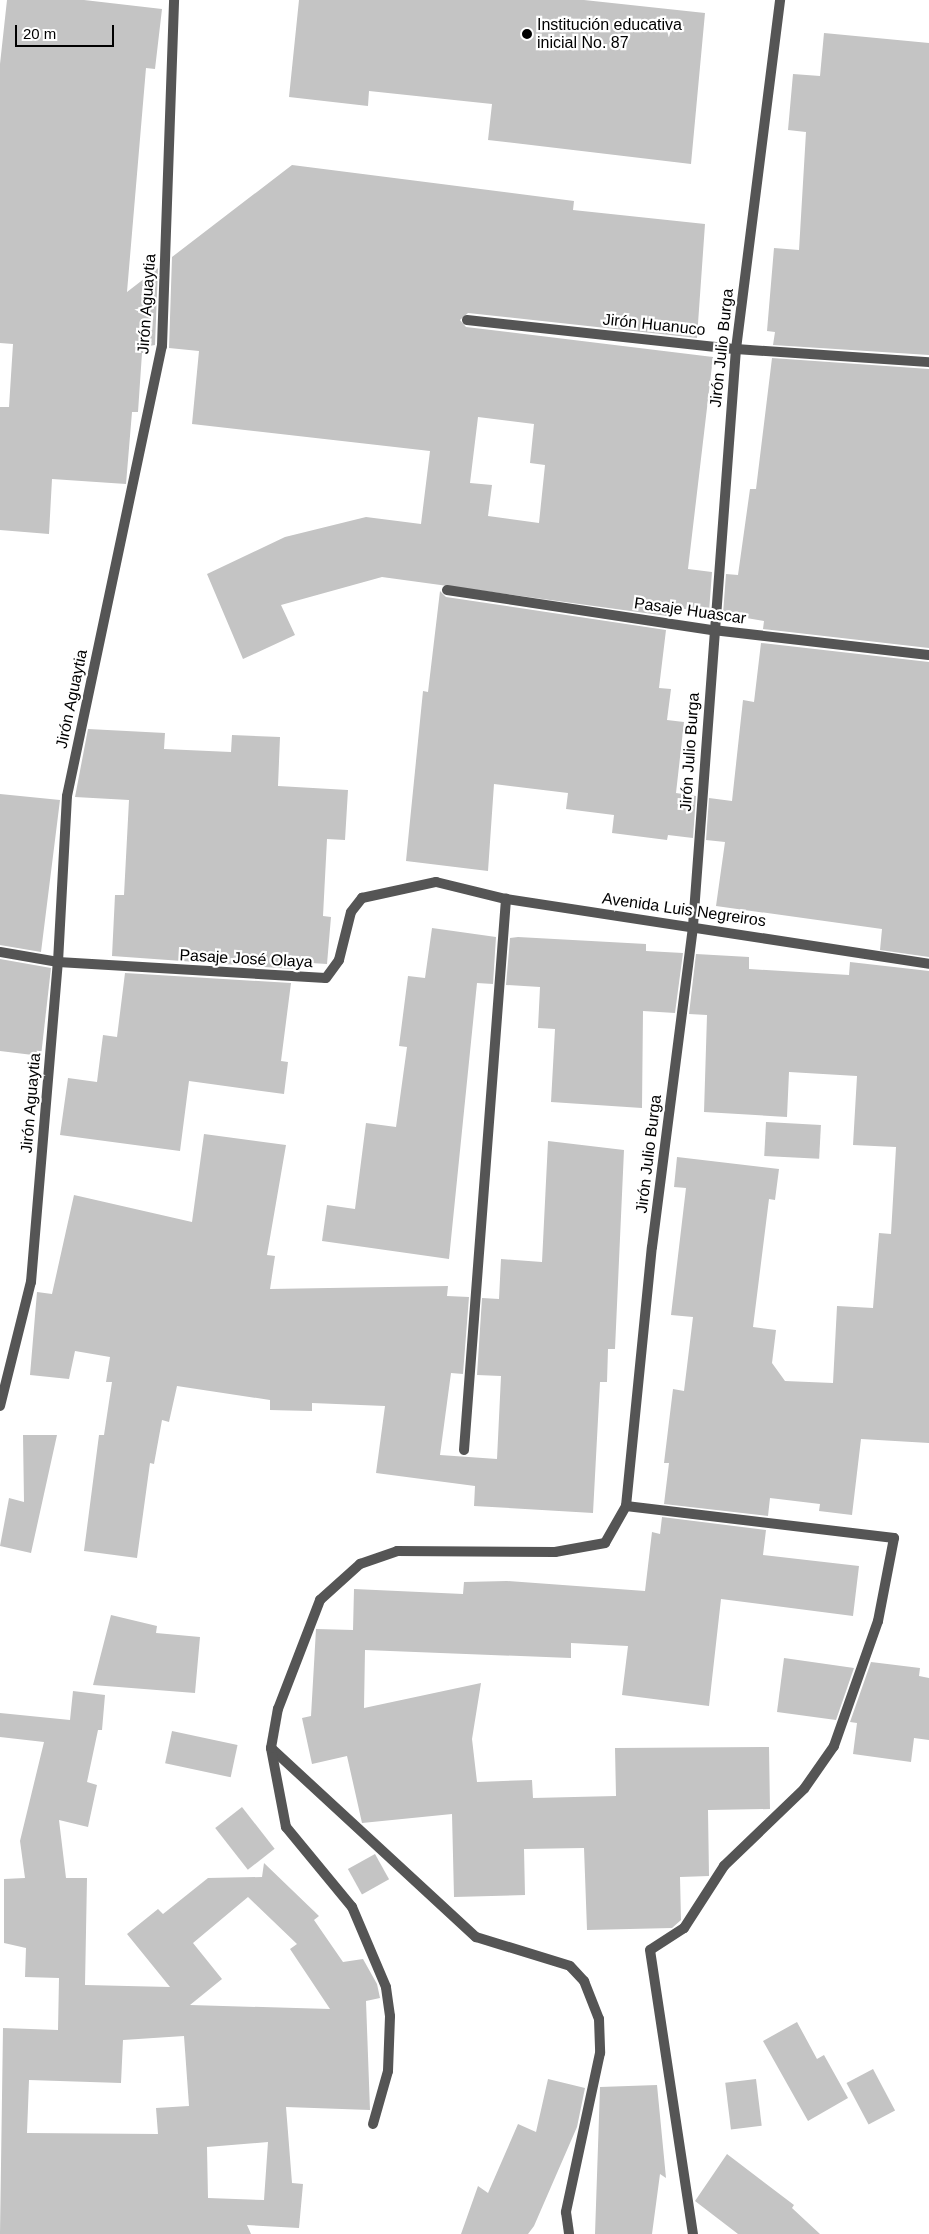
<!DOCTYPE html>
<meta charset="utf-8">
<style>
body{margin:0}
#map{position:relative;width:929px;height:2234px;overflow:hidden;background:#fff;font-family:Helvetica,sans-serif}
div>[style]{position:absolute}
.building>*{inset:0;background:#c4c4c4;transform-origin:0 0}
.minor>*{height:10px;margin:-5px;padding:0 5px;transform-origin:5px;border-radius:5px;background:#555}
.dots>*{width:14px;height:14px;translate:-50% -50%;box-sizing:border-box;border:2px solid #fff;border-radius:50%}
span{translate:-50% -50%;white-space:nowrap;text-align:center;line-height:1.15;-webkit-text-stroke:4.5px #fff;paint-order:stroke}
.poi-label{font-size:16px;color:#000}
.left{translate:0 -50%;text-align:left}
.street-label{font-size:16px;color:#000}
.scale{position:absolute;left:15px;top:25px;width:99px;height:22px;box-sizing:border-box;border:2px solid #000;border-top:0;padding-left:6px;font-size:15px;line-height:18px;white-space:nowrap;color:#000;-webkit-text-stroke:4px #fff;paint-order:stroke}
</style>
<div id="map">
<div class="building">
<div style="clip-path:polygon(7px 0,84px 0,162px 9px,155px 69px,146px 68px,127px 292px,158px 268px,155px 345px,149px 346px,148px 353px,142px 353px,138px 412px,132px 412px,126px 484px,52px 479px,49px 534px,0 530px,0 407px,9px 407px,13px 344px,0 343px,0 64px)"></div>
<div style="clip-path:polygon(299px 0,584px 0,705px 13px,691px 164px,488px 140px,492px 104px,369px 91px,368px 106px,289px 97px)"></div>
<div style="clip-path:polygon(824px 33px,929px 43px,929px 355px,773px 345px,775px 332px,767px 331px,774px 248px,799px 250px,806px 132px,788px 130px,793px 74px,820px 76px)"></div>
<div style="clip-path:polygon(evenodd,292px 165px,574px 201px,573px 210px,705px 224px,697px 338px,468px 313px,460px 320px,466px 327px,713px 357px,688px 569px,712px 572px,709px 612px,669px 607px,667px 616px,382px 577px,281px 605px,295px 635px,243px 659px,207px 574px,285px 537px,366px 517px,421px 524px,430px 451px,192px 424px,199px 351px,169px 348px,172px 257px,292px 165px,478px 417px,534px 424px,530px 463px,545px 465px,539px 523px,488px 516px,492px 485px,470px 483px,478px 417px)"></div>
<div style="clip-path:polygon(772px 358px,929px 369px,929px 648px,763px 629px,764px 621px,723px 614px,726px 574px,738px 575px,750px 489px,756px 489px)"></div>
<div style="clip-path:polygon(440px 591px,446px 597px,666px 630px,659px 688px,671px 689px,667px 720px,684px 722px,676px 793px,696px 796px,693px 838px,668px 835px,667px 840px,612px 833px,614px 815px,566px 809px,568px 793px,494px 784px,488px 871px,406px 861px,423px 691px,428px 692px)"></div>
<div style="clip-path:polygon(761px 643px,929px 662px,929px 957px,880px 950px,882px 929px,716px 906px,725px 842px,706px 840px,709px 798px,732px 801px,743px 700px,754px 702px)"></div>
<div style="clip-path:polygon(88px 729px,165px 733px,164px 749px,231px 752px,232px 735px,280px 737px,278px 786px,348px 790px,345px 840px,327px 839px,323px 916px,331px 917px,327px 964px,294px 962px,293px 969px,112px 956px,115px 895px,124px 895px,129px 800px,75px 797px)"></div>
<div style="clip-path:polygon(0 794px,60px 800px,41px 952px,0 945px)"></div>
<div style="clip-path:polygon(432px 928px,496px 937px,493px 984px,477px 983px,449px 1259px,322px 1241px,327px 1205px,355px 1209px,366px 1123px,396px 1127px,407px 1047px,399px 1046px,408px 976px,425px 978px)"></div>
<div style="clip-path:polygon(518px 937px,646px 944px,646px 951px,683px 953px,675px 1013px,643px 1011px,642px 1108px,551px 1102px,555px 1029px,538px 1028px,540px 987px,506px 985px,510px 938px)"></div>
<div style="clip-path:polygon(696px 954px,749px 957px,749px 969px,849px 975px,850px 962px,929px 971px,929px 1443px,861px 1439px,852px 1515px,819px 1511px,820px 1504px,770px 1498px,768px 1516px,664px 1504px,669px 1463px,664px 1463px,673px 1389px,684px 1391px,693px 1317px,671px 1315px,686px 1188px,674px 1187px,677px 1157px,779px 1169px,775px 1200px,769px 1199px,753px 1327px,776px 1330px,772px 1363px,785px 1381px,833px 1383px,837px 1306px,873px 1308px,879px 1233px,891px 1234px,896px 1147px,853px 1145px,857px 1076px,789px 1072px,787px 1117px,704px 1112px,707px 1015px,689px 1014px)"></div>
<div style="clip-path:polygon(0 959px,51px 968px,41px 1056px,0 1051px)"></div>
<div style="clip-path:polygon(125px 973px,291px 983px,281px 1061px,288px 1062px,284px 1094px,189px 1081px,180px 1151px,60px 1135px,68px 1078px,97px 1082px,103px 1035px,117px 1037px)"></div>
<div style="left:766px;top:1122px;width:55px;height:34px;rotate:3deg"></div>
<div style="clip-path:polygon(204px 1134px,286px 1145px,267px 1255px,275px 1256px,270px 1289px,448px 1286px,447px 1296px,469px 1297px,463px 1374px,451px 1373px,440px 1455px,497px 1459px,501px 1376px,477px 1375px,482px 1298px,499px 1299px,501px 1259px,542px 1262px,548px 1141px,624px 1150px,615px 1349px,608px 1349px,607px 1382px,600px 1382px,593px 1513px,474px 1506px,475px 1486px,376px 1473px,385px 1406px,312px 1403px,312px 1411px,270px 1410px,270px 1400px,177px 1386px,169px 1422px,162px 1420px,154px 1464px,150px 1463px,137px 1558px,84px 1551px,99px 1435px,104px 1435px,112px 1382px,106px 1382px,110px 1357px,75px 1351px,69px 1379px,30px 1375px,37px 1292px,52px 1294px,74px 1195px,192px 1222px)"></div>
<div style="clip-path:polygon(23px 1435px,57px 1435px,31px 1553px,0 1546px,9px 1498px,24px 1502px)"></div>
<div style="clip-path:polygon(662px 1517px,766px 1530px,763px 1555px,859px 1566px,853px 1616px,721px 1599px,709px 1706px,622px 1695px,628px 1646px,571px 1643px,571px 1658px,365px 1650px,364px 1708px,481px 1683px,472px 1739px,477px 1782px,532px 1780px,533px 1798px,616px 1796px,615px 1748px,769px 1747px,770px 1809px,708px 1810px,709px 1876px,680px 1877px,681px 1920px,672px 1928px,587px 1930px,584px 1848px,524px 1849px,525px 1895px,454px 1897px,452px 1814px,362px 1823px,347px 1756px,312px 1764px,302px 1718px,311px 1716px,316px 1629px,353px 1630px,354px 1589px,463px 1594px,464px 1582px,507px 1581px,645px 1591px,652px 1532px,660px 1534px)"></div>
<div style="clip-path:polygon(111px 1615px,157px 1626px,156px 1633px,200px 1637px,195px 1693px,93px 1685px)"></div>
<div style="clip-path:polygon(784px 1658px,854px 1668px,836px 1720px,777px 1712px)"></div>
<div style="clip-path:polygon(871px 1662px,920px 1668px,919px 1676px,929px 1678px,929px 1740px,914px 1738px,911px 1762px,853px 1754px,857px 1723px,850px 1722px)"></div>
<div style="clip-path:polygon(evenodd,73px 1691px,105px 1695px,102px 1730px,98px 1730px,87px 1782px,97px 1785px,88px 1827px,59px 1820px,66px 1878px,87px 1878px,85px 1985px,170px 1987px,127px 1934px,158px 1909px,163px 1914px,208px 1878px,262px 1877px,264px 1863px,319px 1916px,314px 1920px,343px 1962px,363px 1959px,377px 1984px,380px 1998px,366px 2001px,370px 2110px,286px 2107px,292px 2183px,303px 2184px,299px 2228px,247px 2225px,251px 2234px,0 2234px,3px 2028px,58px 2030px,59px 1978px,25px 1977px,26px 1948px,4px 1943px,4px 1879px,25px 1878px,20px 1841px,44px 1742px,0 1737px,0 1713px,70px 1720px,73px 1691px,248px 1897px,297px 1944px,290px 1949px,330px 2009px,190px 2005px,222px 1979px,193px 1943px,248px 1897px,73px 1691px,184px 2036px,189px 2106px,156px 2108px,158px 2134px,27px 2133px,29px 2080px,121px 2083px,123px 2040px,184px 2036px,73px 1691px,268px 2142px,264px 2200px,208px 2198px,207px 2147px,268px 2142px)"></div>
<div style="left:172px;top:1731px;width:67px;height:33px;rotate:12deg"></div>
<div style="left:242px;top:1807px;width:53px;height:34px;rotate:52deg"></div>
<div style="left:375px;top:1854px;width:29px;height:31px;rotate:61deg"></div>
<div style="clip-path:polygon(797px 2022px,817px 2059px,824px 2055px,848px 2098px,808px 2121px,763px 2041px)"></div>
<div style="left:873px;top:2069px;width:47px;height:30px;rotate:62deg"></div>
<div style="clip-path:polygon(548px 2079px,585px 2088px,577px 2127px,534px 2226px,528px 2234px,461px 2234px,478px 2186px,488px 2193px,518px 2124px,536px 2132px)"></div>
<div style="left:756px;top:2079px;width:47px;height:31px;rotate:83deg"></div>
<div style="clip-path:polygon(657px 2085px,666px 2178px,660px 2174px,652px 2234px,595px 2234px,600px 2087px)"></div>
<div style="clip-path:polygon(727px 2154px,794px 2205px,792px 2208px,820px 2234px,738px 2234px,695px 2201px)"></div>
</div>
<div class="minor">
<div style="left:467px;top:320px;width:271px;rotate:6.2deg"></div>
<div style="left:736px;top:349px;width:193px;rotate:3.9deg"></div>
<div style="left:447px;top:590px;width:269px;rotate:8.6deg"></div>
<div style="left:713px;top:630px;width:217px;rotate:6.6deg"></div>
<div style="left:0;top:952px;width:59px;rotate:9.8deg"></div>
<div style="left:58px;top:962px;width:268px;rotate:3.4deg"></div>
<div style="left:326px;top:978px;width:22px;rotate:-54deg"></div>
<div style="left:339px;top:960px;width:49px;rotate:-76deg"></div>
<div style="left:351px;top:912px;width:18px;rotate:-52deg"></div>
<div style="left:362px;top:898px;width:76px;rotate:-12.2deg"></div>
<div style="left:436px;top:882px;width:72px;rotate:13.7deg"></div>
<div style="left:506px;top:899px;width:428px;rotate:8.7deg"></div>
<div style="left:0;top:1406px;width:128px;rotate:-76deg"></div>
<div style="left:31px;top:1282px;width:321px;rotate:-85.2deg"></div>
<div style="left:58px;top:962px;width:166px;rotate:-86.9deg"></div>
<div style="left:67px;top:796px;width:460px;rotate:-78.1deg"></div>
<div style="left:162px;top:346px;width:346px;rotate:-88deg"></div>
<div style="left:464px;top:1450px;width:553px;rotate:-85.64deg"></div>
<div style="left:626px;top:1506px;width:270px;rotate:6.8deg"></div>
<div style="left:894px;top:1538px;width:85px;rotate:100.9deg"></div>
<div style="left:878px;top:1621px;width:133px;rotate:109.4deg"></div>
<div style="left:834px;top:1746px;width:52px;rotate:124.9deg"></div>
<div style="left:804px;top:1789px;width:111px;rotate:136.1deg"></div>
<div style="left:724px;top:1866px;width:74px;rotate:122.8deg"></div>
<div style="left:684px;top:1928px;width:40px;rotate:147.1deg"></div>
<div style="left:650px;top:1950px;width:287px;rotate:81.4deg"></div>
<div style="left:271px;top:1748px;width:279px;rotate:42.7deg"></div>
<div style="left:476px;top:1937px;width:98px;rotate:17.1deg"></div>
<div style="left:570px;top:1966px;width:21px;rotate:47deg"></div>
<div style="left:584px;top:1981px;width:41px;rotate:68.5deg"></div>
<div style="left:599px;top:2019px;width:34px;rotate:88deg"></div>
<div style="left:600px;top:2053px;width:163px;rotate:102.1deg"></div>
<div style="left:566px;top:2212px;width:22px;rotate:82deg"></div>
<div style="left:373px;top:2124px;width:55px;rotate:-74.2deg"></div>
<div style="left:388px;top:2071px;width:55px;rotate:-87.9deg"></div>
<div style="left:390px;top:2016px;width:29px;rotate:-98deg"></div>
<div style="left:386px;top:1987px;width:87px;rotate:-113deg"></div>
<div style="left:352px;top:1907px;width:104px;rotate:-129.5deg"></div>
<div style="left:286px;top:1827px;width:80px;rotate:-100.8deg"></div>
<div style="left:271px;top:1748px;width:40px;rotate:-80deg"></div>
<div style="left:278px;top:1709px;width:117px;rotate:-68.9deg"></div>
<div style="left:320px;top:1600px;width:54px;rotate:-42deg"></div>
<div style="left:360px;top:1564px;width:39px;rotate:-19deg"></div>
<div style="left:397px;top:1551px;width:158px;rotate:0.4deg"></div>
<div style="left:555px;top:1552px;width:51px;rotate:-10.2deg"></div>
<div style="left:605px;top:1543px;width:43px;rotate:-60.4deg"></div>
<div style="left:626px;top:1506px;width:260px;rotate:-84.3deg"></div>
<div style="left:652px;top:1247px;width:324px;rotate:-82.7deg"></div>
<div style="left:693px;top:926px;width:579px;rotate:-85.74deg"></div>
<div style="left:736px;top:349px;width:352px;rotate:-82.8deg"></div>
</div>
<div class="dots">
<div style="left:527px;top:34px;background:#000"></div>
</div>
<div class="poi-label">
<span class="left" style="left:537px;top:34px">Institución educativa<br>inicial No. 87</span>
</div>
<div class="street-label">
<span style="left:147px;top:304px;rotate:-86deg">Jirón Aguaytia</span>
<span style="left:654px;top:325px;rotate:6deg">Jirón Huanuco</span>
<span style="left:722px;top:348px;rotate:-84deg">Jirón Julio Burga</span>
<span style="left:690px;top:611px;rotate:8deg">Pasaje Huascar</span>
<span style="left:72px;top:699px;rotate:-78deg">Jirón Aguaytia</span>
<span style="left:690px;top:752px;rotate:-86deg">Jirón Julio Burga</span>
<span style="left:684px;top:910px;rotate:8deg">Avenida Luis Negreiros</span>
<span style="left:246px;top:959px;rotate:3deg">Pasaje José Olaya</span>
<span style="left:31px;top:1103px;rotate:-85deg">Jirón Aguaytia</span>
<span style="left:649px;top:1154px;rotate:-83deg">Jirón Julio Burga</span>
</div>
<div class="scale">20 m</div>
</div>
